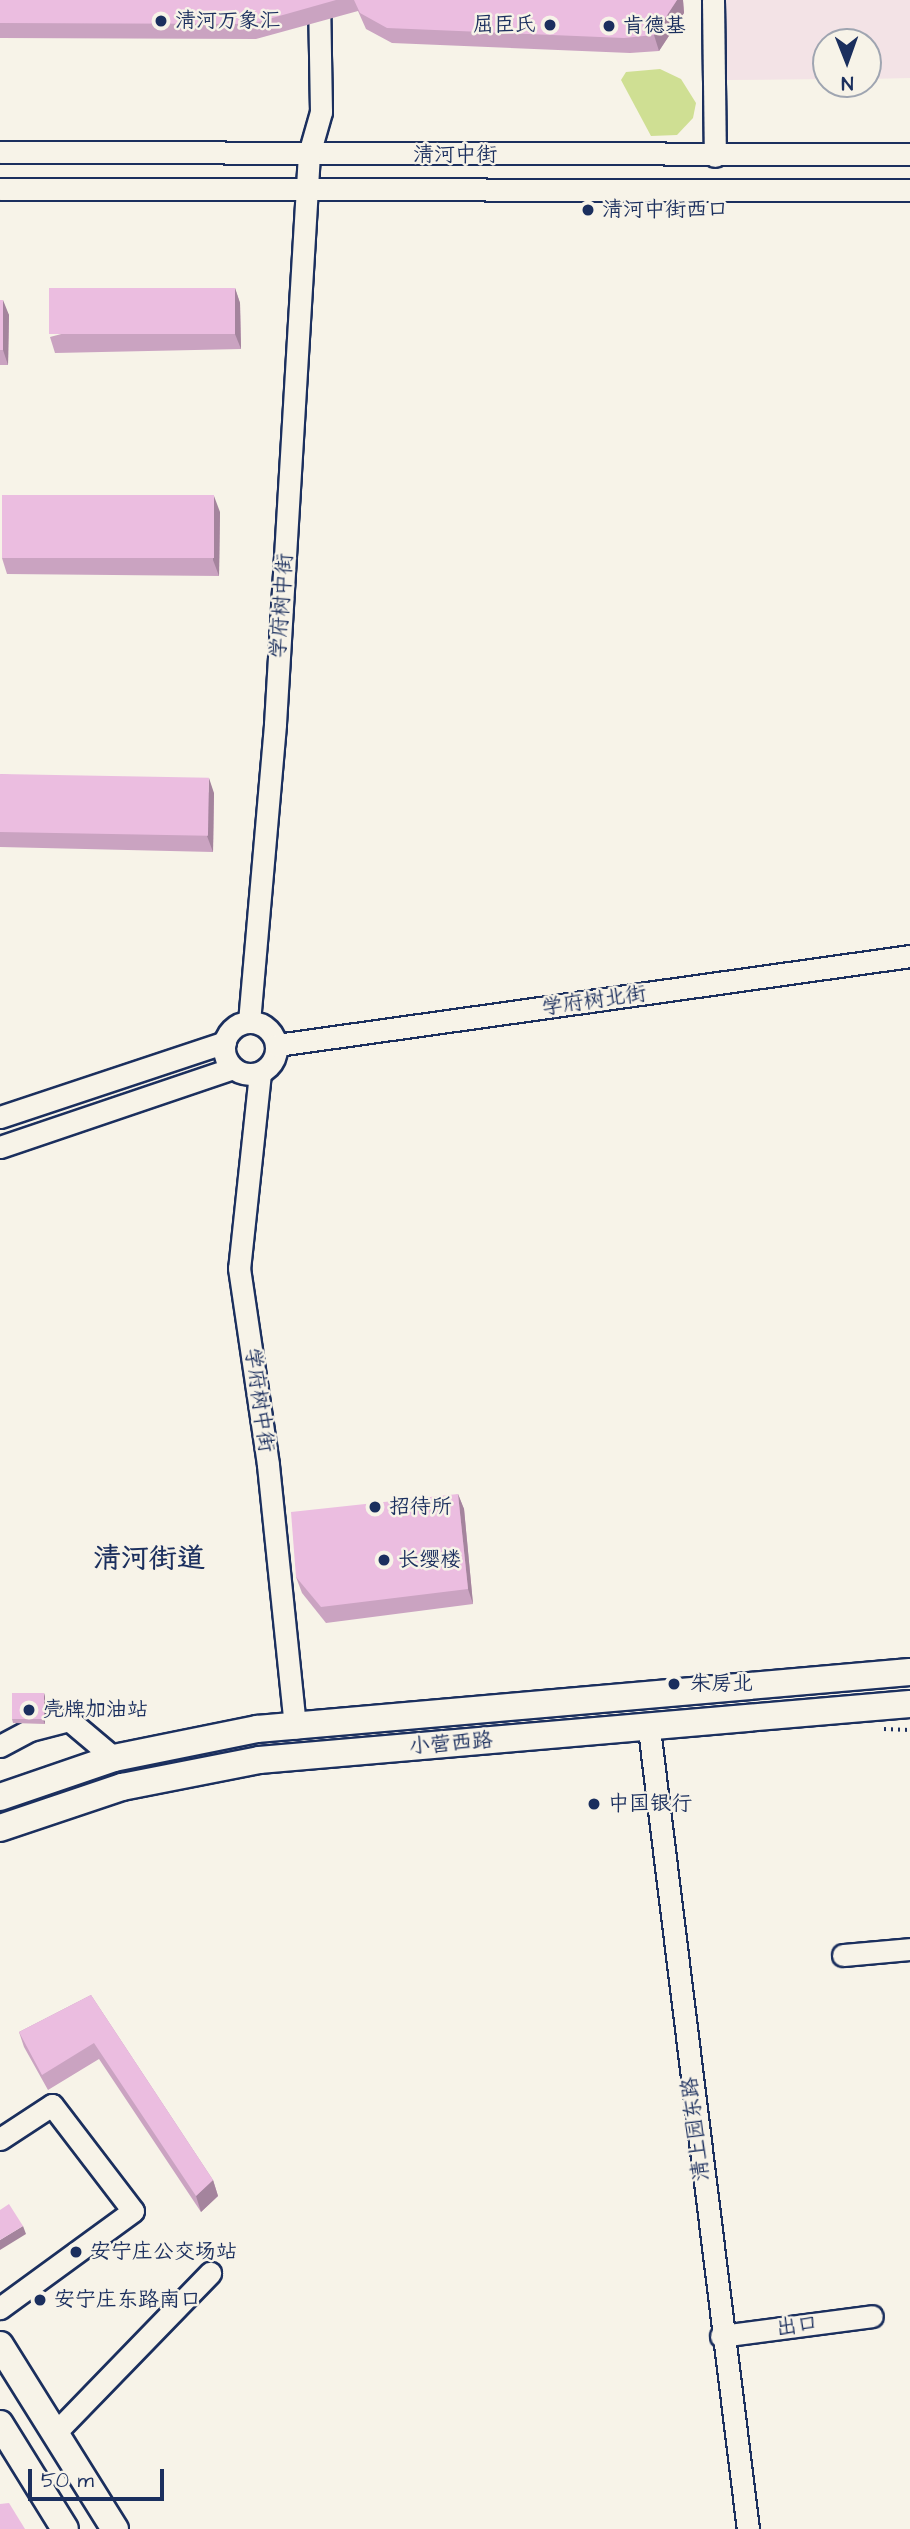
<!DOCTYPE html>
<meta charset="utf-8">
<style>
body{margin:0}
#map{position:relative;width:910px;height:2529px;overflow:hidden;background:#f7f3e8;font-family:"Architects Daughter","LXGW WenKai TC",sans-serif}
div>[style]{position:absolute}
.built>*{inset:0;background:#f3e3e6}
.green>*{inset:0;background:#cfdf93}
.path>*{height:3.5px;margin-top:-1.75px;transform-origin:0;background:repeating-linear-gradient(90deg,#1b2f5e 0 2px,transparent 0 7px)}
.roads{filter:drop-shadow(2px 0 #1b2f5e) drop-shadow(-2px 0 #1b2f5e) drop-shadow(0 2px #1b2f5e) drop-shadow(0 -2px #1b2f5e)}
.minor>*{height:21px;margin:-10.5px;padding:0 10.5px;transform-origin:10.5px;border-radius:10.5px;background:#f7f3e8}
.minor>.ring{margin:-10.5px;padding:0;box-sizing:content-box;background:none;border:21px solid #f7f3e8;border-radius:50%}
.major>*{height:26px;margin:-13px;padding:0 13px;transform-origin:13px;border-radius:13px;background:#f7f3e8}
.wall>*{inset:0;background:#caa3c1}
.shaded-wall>*{inset:0;background:#a4849d}
.building>*{inset:0;background:#ebbde0;transform-origin:0 0}
.dots>*{width:19px;height:19px;translate:-50% -50%;box-sizing:border-box;border:4px solid #f7f3e8;border-radius:50%}
span{translate:-50% -50%;white-space:nowrap;text-align:center;line-height:1.15;-webkit-text-stroke:5px #f7f3e8;paint-order:stroke}
.poi-label{font-size:21px;color:#1b2f5e}
.left{translate:0 -50%;text-align:left}
.right{translate:-100% -50%;text-align:right}
.street-label{font-size:21px;color:#1b2f5e}
.district-label{font-size:28px;color:#1b2f5e;font-weight:700}
.north{position:absolute;left:812px;top:28px;width:70px;height:70px;box-sizing:border-box;background:#f7f3e8;border:2px solid #9fa5b1;border-radius:50%;rotate:179deg;font-size:19px;font-weight:700;line-height:28px;text-align:center;color:#1b2f5e}
.north::after{content:'';display:block;margin:auto;width:24px;height:32px;background:#1b2f5e;clip-path:polygon(50% 0,100% 100%,50% 72%,0 100%)}
.scale{position:absolute;left:28px;top:2469px;width:136px;height:32px;box-sizing:border-box;border:4px solid #1b2f5e;border-top:0;padding-left:9px;font-size:21px;line-height:24px;white-space:nowrap;color:#1b2f5e;-webkit-text-stroke:5px #f7f3e8;paint-order:stroke}
</style>
<div id="map">
<div class="built">
<div style="clip-path:polygon(726px 0,910px 0,910px 78px,868px 79px,868px 42px,826px 42px,826px 79px,727px 80px)"></div>
</div>
<div class="green">
<div style="clip-path:polygon(660px 69px,681px 79px,696px 103px,693px 118px,677px 135px,651px 136px,621px 80px,626px 72px)"></div>
</div>
<div class="path">
<div style="left:884px;top:1729px;width:26px;rotate:2deg"></div>
</div>
<div class="roads">
<div class="minor">
<div style="left:713px;top:0;width:156px;rotate:89.3deg"></div>
<div style="left:0;top:152px;width:910px;rotate:0.13deg"></div>
<div style="left:0;top:189px;width:910px;rotate:0.06deg"></div>
<div style="left:249px;top:1022px;width:299px;rotate:-85deg"></div>
<div style="left:275px;top:724px;width:571px;rotate:-86.59deg"></div>
<div style="left:309px;top:154px;width:44px;rotate:-74.1deg"></div>
<div style="left:321px;top:112px;width:112px;rotate:-91deg"></div>
<div class="ring" style="left:224px;top:1022px;width:31px;height:31px"></div>
<div style="left:277px;top:1045px;width:639px;rotate:-8deg"></div>
<div style="left:260px;top:1073px;width:196px;rotate:96.1deg"></div>
<div style="left:239px;top:1268px;width:199px;rotate:81.6deg"></div>
<div style="left:268px;top:1465px;width:264px;rotate:84.1deg"></div>
<div style="left:0;top:1117px;width:237px;rotate:-18.4deg"></div>
<div style="left:0;top:1147px;width:246px;rotate:-18.7deg"></div>
<div style="left:649px;top:1729px;width:806px;rotate:82.95deg"></div>
<div style="left:0;top:1746px;width:34px;rotate:-28deg"></div>
<div style="left:30px;top:1730px;width:40px;rotate:-14.4deg"></div>
<div style="left:69px;top:1720px;width:59px;rotate:40.2deg"></div>
<div style="left:843px;top:1955px;width:67px;rotate:-5.1deg"></div>
<div style="left:0;top:2139px;width:62px;rotate:-33.2deg"></div>
<div style="left:52px;top:2105px;width:133px;rotate:52.6deg"></div>
<div style="left:133px;top:2211px;width:165px;rotate:143.9deg"></div>
<div style="left:721px;top:2336px;width:152px;rotate:-7.5deg"></div>
<div style="left:55px;top:2433px;width:223px;rotate:-45.9deg"></div>
</div>
<div class="major">
<div style="left:0;top:1797px;width:120px;rotate:-18.9deg"></div>
<div style="left:114px;top:1758px;width:146px;rotate:-11.5deg"></div>
<div style="left:257px;top:1729px;width:655px;rotate:-4.99deg"></div>
<div style="left:0;top:1828px;width:129px;rotate:-18.6deg"></div>
<div style="left:122px;top:1787px;width:140px;rotate:-11.1deg"></div>
<div style="left:259px;top:1760px;width:653px;rotate:-4.92deg"></div>
<div style="left:0;top:2345px;width:217px;rotate:58deg"></div>
<div style="left:0;top:2424px;width:123px;rotate:58.2deg"></div>
</div>
</div>
<div class="wall">
<div style="clip-path:polygon(0 0,683px 0,684px 13px,659px 51px,630px 53px,392px 43px,366px 29px,358px 11px,256px 39px,0 38px)"></div>
<div style="clip-path:polygon(235px 288px,240px 303px,241px 349px,55px 353px,50px 337px)"></div>
<div style="clip-path:polygon(0 300px,9px 315px,8px 365px,0 365px)"></div>
<div style="clip-path:polygon(220px 512px,219px 576px,7px 574px,2px 558px)"></div>
<div style="clip-path:polygon(0 774px,214px 793px,213px 852px,0 847px)"></div>
<div style="clip-path:polygon(458px 1494px,464px 1509px,473px 1604px,326px 1623px,302px 1593px,296px 1577px)"></div>
<div style="clip-path:polygon(44px 1693px,45px 1697px,45px 1724px,13px 1723px,12px 1719px)"></div>
<div style="clip-path:polygon(91px 1995px,213px 2180px,218px 2196px,201px 2212px,99px 2059px,48px 2090px,24px 2047px,19px 2032px)"></div>
</div>
<div class="shaded-wall">
<div style="clip-path:polygon(677px 0,683px 0,684px 13px,659px 51px,654px 35px)"></div>
<div style="clip-path:polygon(235px 288px,240px 303px,241px 349px,235px 334px)"></div>
<div style="clip-path:polygon(3px 300px,9px 315px,8px 365px,3px 350px)"></div>
<div style="clip-path:polygon(214px 496px,220px 512px,219px 576px,213px 560px)"></div>
<div style="clip-path:polygon(209px 778px,214px 793px,213px 852px,207px 836px)"></div>
<div style="clip-path:polygon(458px 1494px,464px 1509px,473px 1604px,468px 1589px)"></div>
<div style="clip-path:polygon(44px 1693px,45px 1697px,45px 1724px,43px 1720px)"></div>
<div style="clip-path:polygon(213px 2180px,218px 2196px,201px 2212px,196px 2196px)"></div>
<div style="clip-path:polygon(23px 2226px,26px 2234px,0 2250px,0 2240px)"></div>
</div>
<div class="building">
<div style="clip-path:polygon(0 0,336px 0,251px 24px,0 23px)"></div>
<div style="clip-path:polygon(354px 0,677px 0,654px 35px,624px 38px,387px 28px,360px 13px)"></div>
<div style="left:235px;top:288px;width:46px;height:186px;rotate:90deg"></div>
<div style="left:0;top:300px;width:3px;height:50px"></div>
<div style="left:2px;top:495px;width:212px;height:63px"></div>
<div style="left:0;top:774px;width:209px;height:58px;rotate:1deg"></div>
<div style="clip-path:polygon(458px 1494px,468px 1589px,321px 1607px,296px 1577px,291px 1512px)"></div>
<div style="left:12px;top:1693px;width:32px;height:26px"></div>
<div style="clip-path:polygon(91px 1995px,213px 2180px,196px 2196px,94px 2043px,42px 2075px,19px 2032px)"></div>
<div style="clip-path:polygon(9px 2204px,23px 2226px,0 2240px,0 2210px)"></div>
<div style="clip-path:polygon(9px 2503px,25px 2529px,0 2529px,0 2504px)"></div>
</div>
<div class="dots">
<div style="left:161px;top:21px;background:#1b2f5e"></div>
<div style="left:550px;top:25px;background:#1b2f5e"></div>
<div style="left:609px;top:26px;background:#1b2f5e"></div>
<div style="left:588px;top:210px;background:#1b2f5e"></div>
<div style="left:375px;top:1507px;background:#1b2f5e"></div>
<div style="left:384px;top:1560px;background:#1b2f5e"></div>
<div style="left:674px;top:1684px;background:#1b2f5e"></div>
<div style="left:29px;top:1710px;background:#1b2f5e"></div>
<div style="left:594px;top:1804px;background:#1b2f5e"></div>
<div style="left:76px;top:2252px;background:#1b2f5e"></div>
<div style="left:40px;top:2300px;background:#1b2f5e"></div>
</div>
<div class="poi-label">
<span class="left" style="left:175px;top:21px">清河万象汇</span>
<span class="right" style="left:536px;top:25px">屈臣氏</span>
<span class="left" style="left:623px;top:26px">肯德基</span>
<span class="left" style="left:602px;top:210px">清河中街西口</span>
<span class="left" style="left:389px;top:1507px">招待所</span>
<span class="left" style="left:398px;top:1560px">长缨楼</span>
<span class="left" style="left:690px;top:1684px">朱房北</span>
<span class="left" style="left:43px;top:1710px">壳牌加油站</span>
<span class="left" style="left:608px;top:1804px">中国银行</span>
<span class="left" style="left:90px;top:2252px">安宁庄公交场站</span>
<span class="left" style="left:54px;top:2300px">安宁庄东路南口</span>
</div>
<div class="street-label">
<span style="left:455px;top:155px">清河中街</span>
<span style="left:282px;top:606px;rotate:-86deg">学府树中街</span>
<span style="left:594px;top:1001px;rotate:-8deg">学府树北街</span>
<span style="left:259px;top:1400px;rotate:82deg">学府树中街</span>
<span style="left:451px;top:1744px;rotate:-5deg">小营西路</span>
<span style="left:696px;top:2129px;rotate:-97deg">清上园东路</span>
<span style="left:797px;top:2326px;rotate:-7deg">出口</span>
</div>
<div class="district-label">
<span style="left:149px;top:1559px">清河街道</span>
</div>
<div class="north">N</div>
<div class="scale">50 m</div>
</div>
